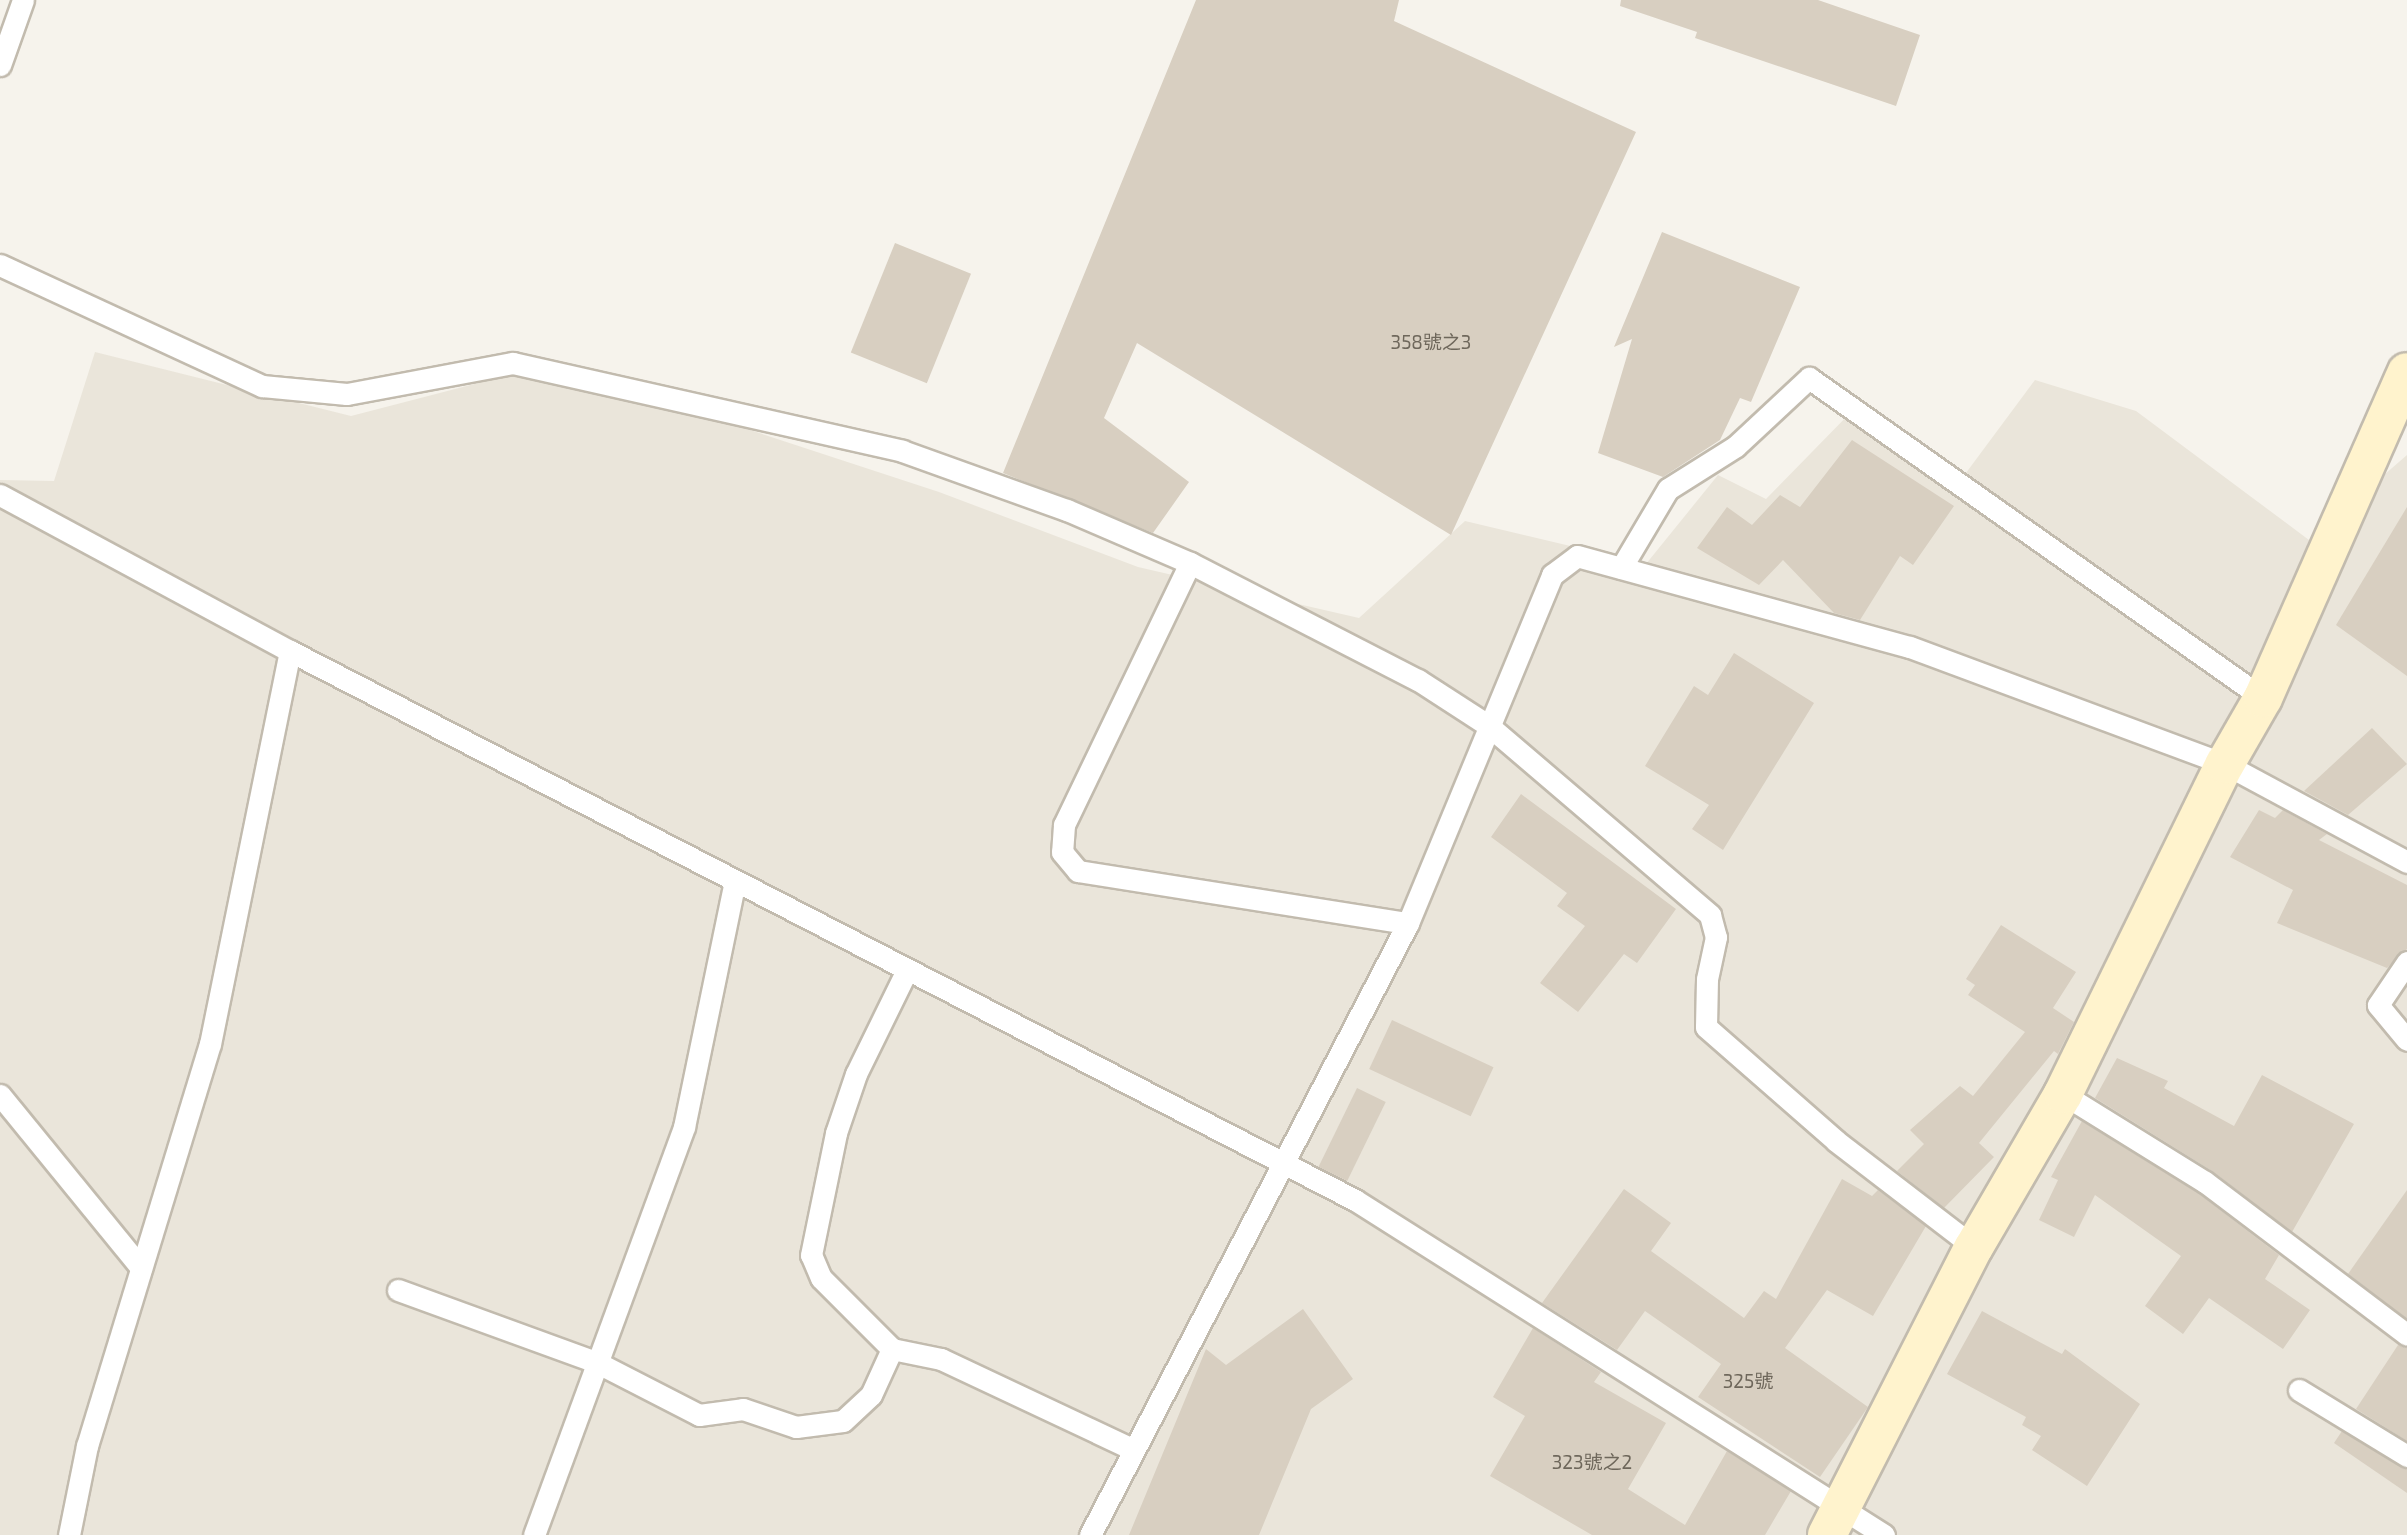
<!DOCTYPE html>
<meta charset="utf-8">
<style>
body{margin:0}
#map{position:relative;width:2407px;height:1535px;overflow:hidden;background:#f6f3ec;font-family:"Exo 2","Noto Sans TC",sans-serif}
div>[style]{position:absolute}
.residential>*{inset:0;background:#eae5da}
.building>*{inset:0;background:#d8cfc1;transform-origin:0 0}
.roads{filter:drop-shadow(2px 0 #c2bbae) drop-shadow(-2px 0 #c2bbae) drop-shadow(0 2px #c2bbae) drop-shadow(0 -2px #c2bbae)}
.lane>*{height:21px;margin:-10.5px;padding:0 10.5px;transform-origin:10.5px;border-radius:10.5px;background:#fff}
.secondary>*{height:38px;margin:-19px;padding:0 19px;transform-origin:19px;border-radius:19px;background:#fff3cd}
span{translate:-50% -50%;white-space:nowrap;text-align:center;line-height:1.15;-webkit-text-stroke:6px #fff;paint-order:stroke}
.number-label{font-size:19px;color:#6e675b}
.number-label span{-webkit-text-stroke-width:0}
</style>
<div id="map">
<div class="residential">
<div style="clip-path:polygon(95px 352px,351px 416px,528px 370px,689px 410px,939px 492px,1138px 567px,1359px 618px,1465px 521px,1646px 564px,1718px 475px,1766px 499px,1854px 409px,1960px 481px,2035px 380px,2136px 411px,2309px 540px,2407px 455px,2407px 1535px,0 1535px,0 480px,54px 481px)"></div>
</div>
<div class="building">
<div style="clip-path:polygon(1196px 0,1399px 0,1394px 21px,1636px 132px,1451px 535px,1137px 343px,1104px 418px,1189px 482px,1153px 533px,1003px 473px)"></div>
<div style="clip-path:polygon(1621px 0,1818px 0,1920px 35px,1896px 106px,1695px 38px,1697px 32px,1620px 6px)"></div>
<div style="clip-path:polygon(1662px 232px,1800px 287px,1751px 402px,1740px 398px,1720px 440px,1663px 477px,1598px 453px,1632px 339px,1614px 347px)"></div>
<div style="left:895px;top:243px;width:82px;height:118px;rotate:22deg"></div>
<div style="clip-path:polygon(1852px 440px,1954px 506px,1913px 565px,1900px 556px,1860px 620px,1834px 613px,1783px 560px,1759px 585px,1697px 548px,1727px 507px,1752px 525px,1780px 495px,1800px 507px)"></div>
<div style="clip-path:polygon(2407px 507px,2407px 676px,2336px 625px)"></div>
<div style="clip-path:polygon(1734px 653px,1814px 703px,1723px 850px,1692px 829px,1709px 805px,1645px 766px,1694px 686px,1708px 695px)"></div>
<div style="clip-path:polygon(2372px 728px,2407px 764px,2348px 815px,2304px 791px)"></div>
<div style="clip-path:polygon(1521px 794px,1676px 909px,1637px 963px,1624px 954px,1578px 1012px,1540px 983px,1585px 926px,1557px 906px,1567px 893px,1491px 837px)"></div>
<div style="clip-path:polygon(2259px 810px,2275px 818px,2283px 810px,2327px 834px,2319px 840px,2407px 885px,2407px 949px,2387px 968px,2277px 923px,2293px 890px,2230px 857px)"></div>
<div style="clip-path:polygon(2001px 925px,2076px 972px,2053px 1008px,2074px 1022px,2058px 1054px,2054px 1051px,1979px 1143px,1994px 1157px,1944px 1208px,1897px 1171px,1924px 1144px,1910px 1130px,1960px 1086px,1973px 1096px,2025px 1032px,1968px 995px,1975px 985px,1966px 979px)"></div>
<div style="left:1392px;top:1020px;width:112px;height:54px;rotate:25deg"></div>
<div style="clip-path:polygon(2117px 1058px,2168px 1081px,2164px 1088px,2234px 1126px,2262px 1075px,2354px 1124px,2292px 1232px,2212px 1171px,2095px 1098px)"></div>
<div style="left:1357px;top:1088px;width:32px;height:88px;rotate:26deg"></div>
<div style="clip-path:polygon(2082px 1121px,2198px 1193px,2279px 1255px,2265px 1279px,2310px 1310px,2283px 1349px,2209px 1298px,2183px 1334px,2145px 1306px,2181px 1256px,2095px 1195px,2074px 1237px,2039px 1220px,2058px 1180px,2051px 1177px)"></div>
<div style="clip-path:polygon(1842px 1179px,1872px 1196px,1878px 1190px,1926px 1226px,1873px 1316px,1827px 1290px,1785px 1348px,1868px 1407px,1820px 1477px,1698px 1397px,1721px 1364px,1645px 1311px,1617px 1350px,1542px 1303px,1624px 1189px,1671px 1223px,1651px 1251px,1744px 1318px,1764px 1291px,1776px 1299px)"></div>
<div style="clip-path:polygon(2407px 1190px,2407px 1319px,2348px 1274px)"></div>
<div style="clip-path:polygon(1303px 1309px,1353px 1379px,1311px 1409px,1259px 1535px,1129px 1535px,1206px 1349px,1226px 1365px)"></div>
<div style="clip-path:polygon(1982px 1311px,2062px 1354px,2065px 1349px,2140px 1404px,2087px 1486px,2032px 1450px,2041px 1436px,2022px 1425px,2026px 1417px,1947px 1374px)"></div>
<div style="clip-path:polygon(1533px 1328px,1601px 1372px,1594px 1382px,1666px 1423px,1628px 1489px,1685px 1525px,1727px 1451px,1791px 1491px,1765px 1535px,1592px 1535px,1490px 1476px,1525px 1416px,1493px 1397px)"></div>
<div style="clip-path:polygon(2398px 1345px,2407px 1348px,2407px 1441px,2356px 1409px)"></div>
<div style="clip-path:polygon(2342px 1431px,2407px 1469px,2407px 1493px,2334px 1443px)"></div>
</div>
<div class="roads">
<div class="lane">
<div style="left:0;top:65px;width:69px;rotate:-70.5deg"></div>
<div style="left:0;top:265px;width:289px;rotate:24.8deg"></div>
<div style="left:262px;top:386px;width:85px;rotate:5.4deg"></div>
<div style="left:347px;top:394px;width:169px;rotate:-10.6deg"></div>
<div style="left:513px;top:363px;width:399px;rotate:12.7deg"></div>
<div style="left:902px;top:451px;width:175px;rotate:19.7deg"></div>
<div style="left:1067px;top:510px;width:134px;rotate:23.3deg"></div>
<div style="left:1190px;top:563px;width:256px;rotate:27.2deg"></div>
<div style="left:1418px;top:680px;width:85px;rotate:32.9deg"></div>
<div style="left:1489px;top:726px;width:291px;rotate:40.5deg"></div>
<div style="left:1710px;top:915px;width:23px;rotate:75deg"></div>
<div style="left:1716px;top:937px;width:43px;rotate:102.1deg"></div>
<div style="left:1707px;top:979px;width:48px;rotate:91.2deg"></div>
<div style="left:1706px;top:1027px;width:173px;rotate:41.2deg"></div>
<div style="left:1836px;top:1141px;width:174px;rotate:37.5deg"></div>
<div style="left:0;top:495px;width:329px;rotate:28.3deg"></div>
<div style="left:290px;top:651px;width:1198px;rotate:27.27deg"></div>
<div style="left:1355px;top:1200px;width:626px;rotate:32.34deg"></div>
<div style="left:1190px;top:563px;width:291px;rotate:115.7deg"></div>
<div style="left:1064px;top:825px;width:27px;rotate:94deg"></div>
<div style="left:1062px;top:852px;width:25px;rotate:50deg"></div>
<div style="left:1078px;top:871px;width:334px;rotate:9deg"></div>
<div style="left:1621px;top:568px;width:92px;rotate:-59.3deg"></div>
<div style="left:1668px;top:489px;width:80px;rotate:-32.3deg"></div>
<div style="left:1736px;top:446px;width:100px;rotate:-43deg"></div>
<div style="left:1809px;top:378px;width:555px;rotate:35.18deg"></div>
<div style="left:2407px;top:962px;width:52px;rotate:124deg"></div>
<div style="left:2378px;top:1005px;width:45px;rotate:50.4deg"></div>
<div style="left:2063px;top:1094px;width:167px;rotate:31.8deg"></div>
<div style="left:2205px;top:1182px;width:253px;rotate:37.1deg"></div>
<div style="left:0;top:1095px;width:223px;rotate:50.8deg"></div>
<div style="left:398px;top:1290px;width:211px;rotate:20deg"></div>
<div style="left:596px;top:1362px;width:116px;rotate:27.2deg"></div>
<div style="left:699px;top:1415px;width:44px;rotate:-7.8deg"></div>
<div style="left:743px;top:1409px;width:56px;rotate:18.8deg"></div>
<div style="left:796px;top:1427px;width:47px;rotate:-7.3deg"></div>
<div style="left:843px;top:1421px;width:38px;rotate:-43deg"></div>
<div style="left:871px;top:1395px;width:51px;rotate:-65.5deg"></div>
<div style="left:892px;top:1349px;width:50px;rotate:11.5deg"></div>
<div style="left:941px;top:1359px;width:213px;rotate:25.2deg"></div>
<div style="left:892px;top:1349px;width:100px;rotate:-135deg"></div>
<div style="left:821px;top:1278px;width:25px;rotate:-113deg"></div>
<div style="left:811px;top:1255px;width:125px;rotate:-78.4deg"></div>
<div style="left:836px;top:1133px;width:62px;rotate:-71.3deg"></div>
<div style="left:856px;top:1074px;width:116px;rotate:-63.9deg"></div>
<div style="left:2299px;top:1390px;width:127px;rotate:31.4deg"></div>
<div style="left:69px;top:1535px;width:91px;rotate:-78.6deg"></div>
<div style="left:87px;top:1446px;width:420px;rotate:-73deg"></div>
<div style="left:210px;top:1044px;width:401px;rotate:-78.5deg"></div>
<div style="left:534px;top:1535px;width:435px;rotate:-69.8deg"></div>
<div style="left:684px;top:1127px;width:251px;rotate:-78.3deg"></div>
<div style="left:1090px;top:1535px;width:690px;rotate:-62.54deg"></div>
<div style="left:1408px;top:923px;width:377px;rotate:-67.5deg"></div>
<div style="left:1552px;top:575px;width:31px;rotate:-37deg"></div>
<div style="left:1577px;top:556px;width:345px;rotate:15.3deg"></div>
<div style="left:1910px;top:647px;width:336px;rotate:20.4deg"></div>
<div style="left:2225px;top:764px;width:207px;rotate:28.3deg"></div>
</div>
<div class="secondary">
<div style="left:1827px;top:1535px;width:323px;rotate:-63deg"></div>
<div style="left:1974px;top:1247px;width:177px;rotate:-59.8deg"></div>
<div style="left:2063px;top:1094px;width:368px;rotate:-63.9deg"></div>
<div style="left:2225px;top:764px;width:76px;rotate:-60.1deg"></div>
<div style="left:2263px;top:698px;width:356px;rotate:-66.2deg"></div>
</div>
</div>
<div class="number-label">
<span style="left:1431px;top:342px">358號之3</span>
<span style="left:1748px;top:1381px">325號</span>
<span style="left:1592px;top:1462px">323號之2</span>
</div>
</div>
